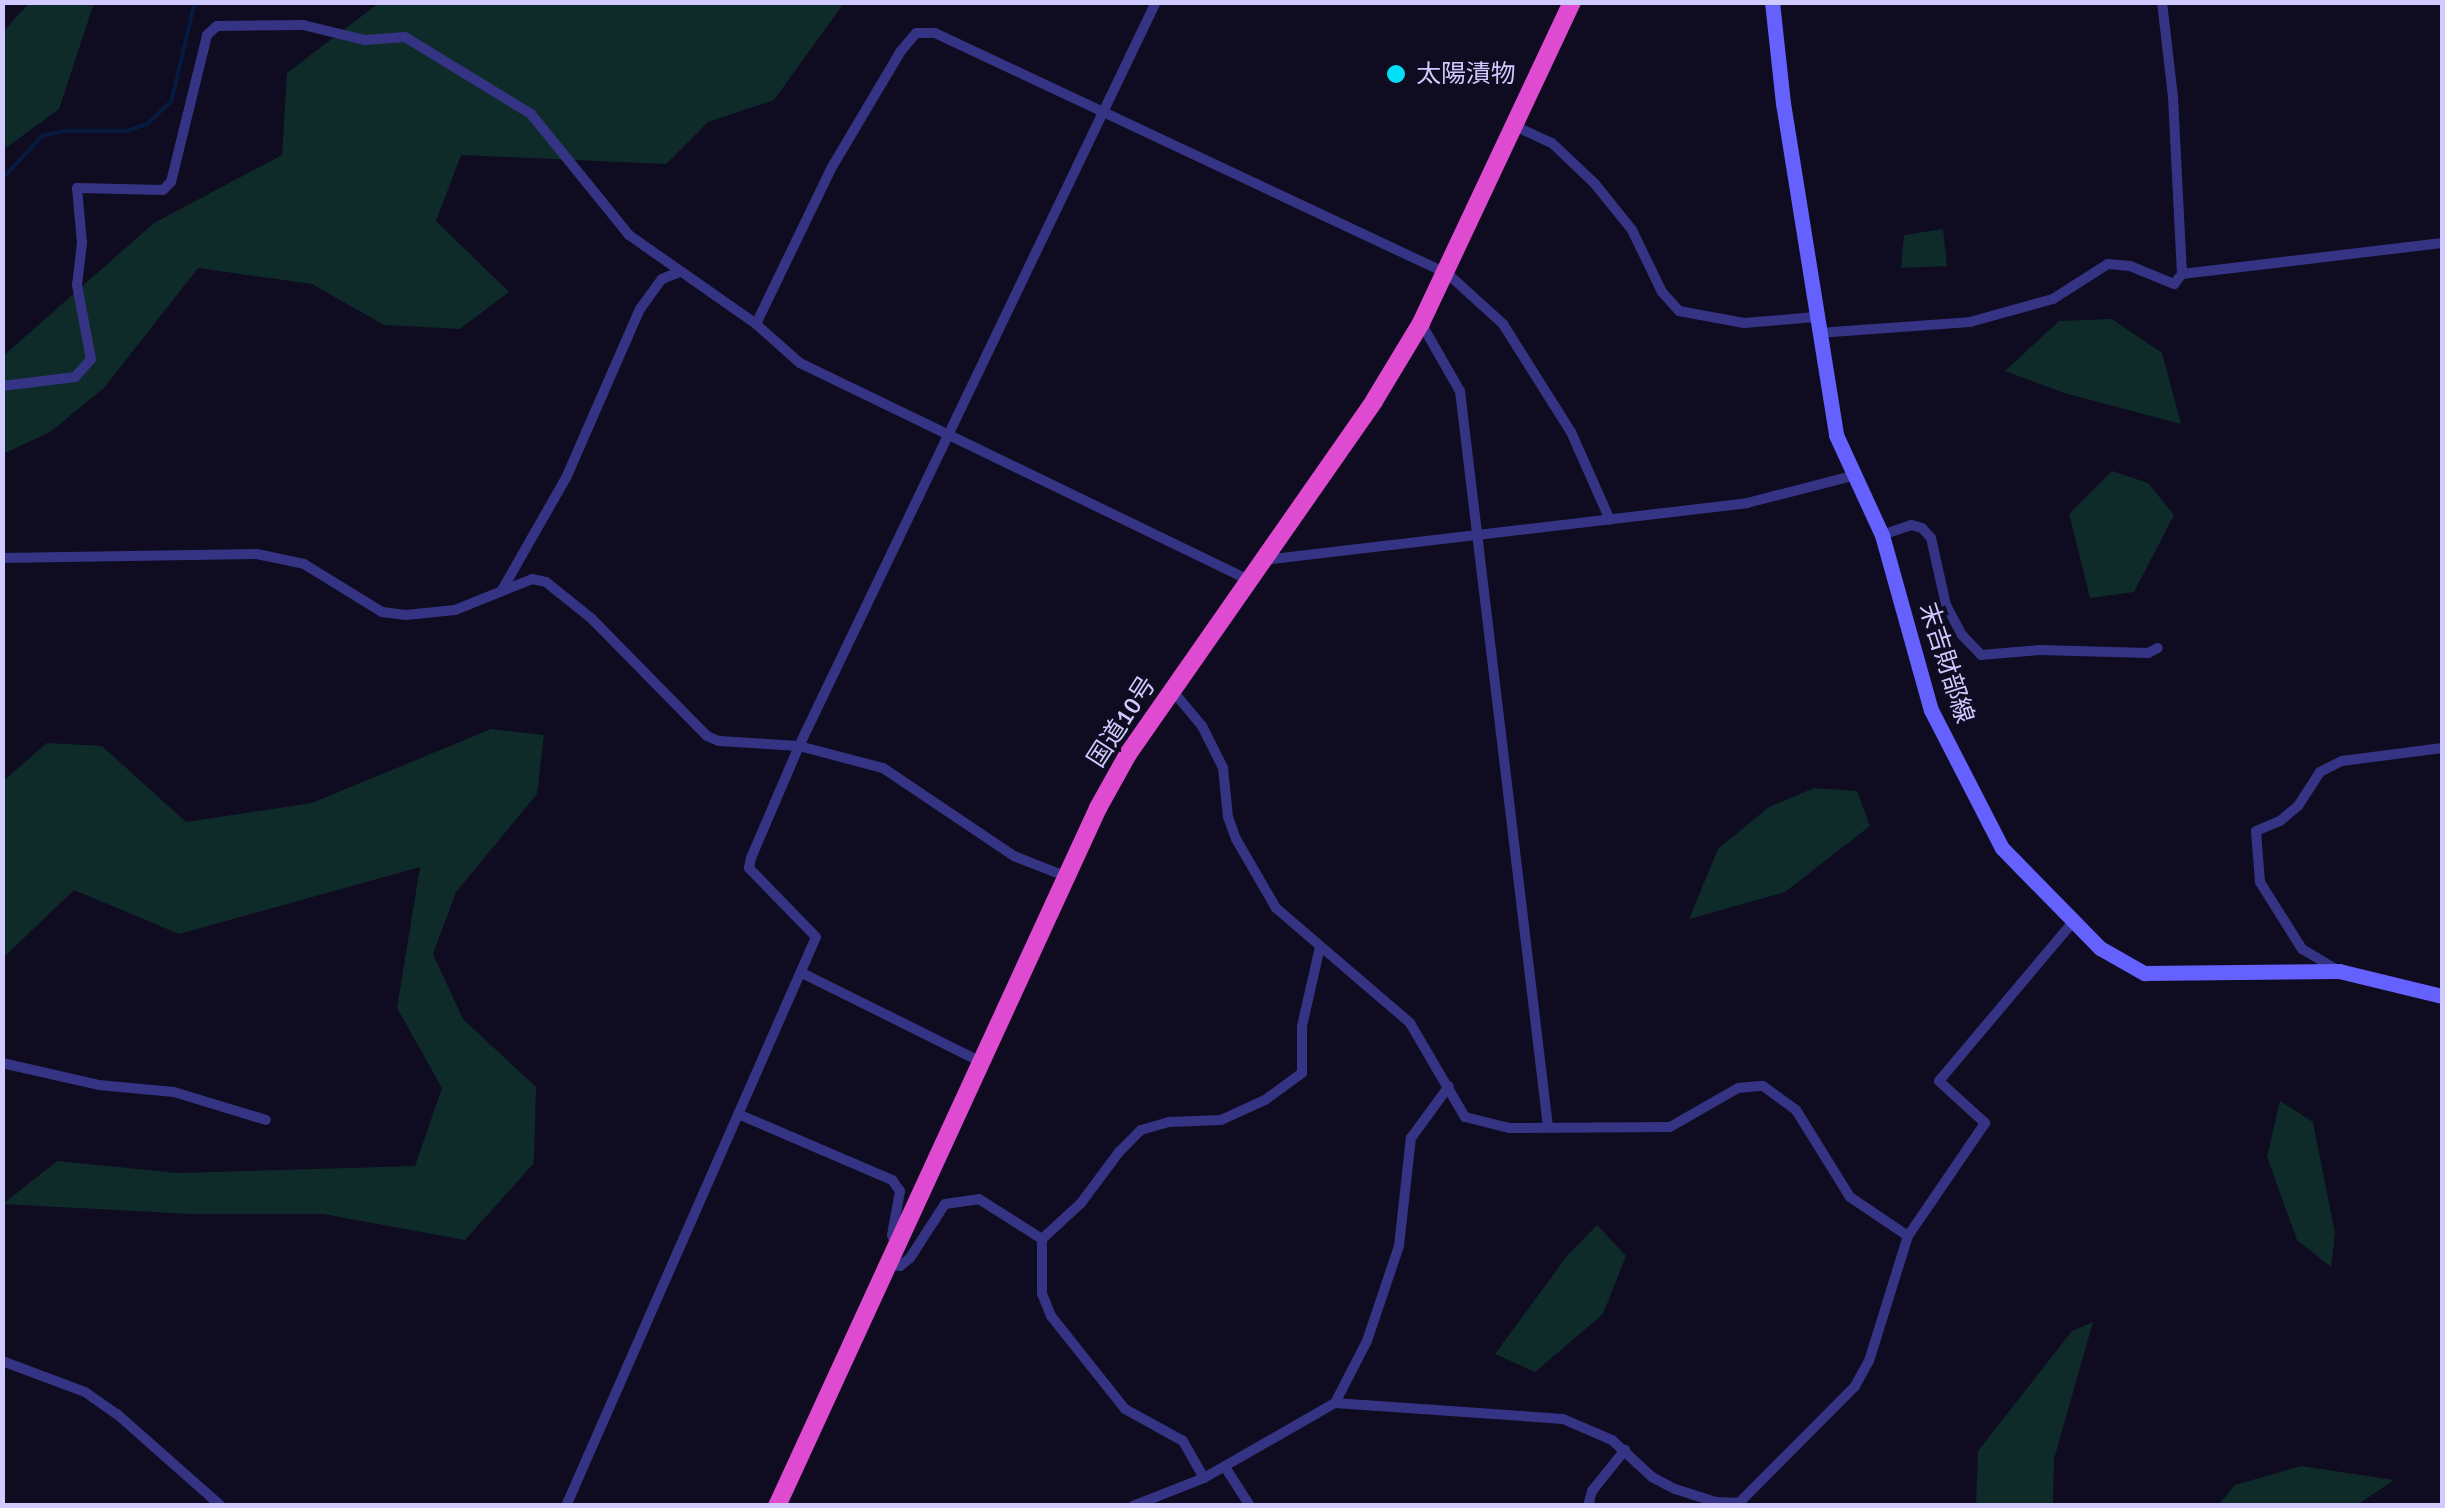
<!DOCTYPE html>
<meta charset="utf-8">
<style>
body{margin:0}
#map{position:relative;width:2445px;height:1508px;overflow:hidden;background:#0f0b20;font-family:Signika,"Noto Sans JP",sans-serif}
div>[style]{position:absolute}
.green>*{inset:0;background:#0e2b29}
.stream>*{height:4px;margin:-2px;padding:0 2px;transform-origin:2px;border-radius:2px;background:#061b3f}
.minor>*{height:10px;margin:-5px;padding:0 5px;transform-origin:5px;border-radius:5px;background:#353383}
.secondary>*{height:15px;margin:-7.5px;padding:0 7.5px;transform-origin:7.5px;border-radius:7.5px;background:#6461ff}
.trunk>*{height:18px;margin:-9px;padding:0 9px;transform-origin:9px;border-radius:9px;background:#de4bd0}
.dots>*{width:28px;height:28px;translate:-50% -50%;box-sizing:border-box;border:5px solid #0f0b20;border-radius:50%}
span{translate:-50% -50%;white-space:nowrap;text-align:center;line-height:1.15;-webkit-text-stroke:8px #0f0b20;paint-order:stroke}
.poi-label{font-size:25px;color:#d0caff}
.left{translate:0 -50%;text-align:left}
.street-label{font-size:25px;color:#d0caff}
.frame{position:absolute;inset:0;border:5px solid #d0caff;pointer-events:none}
</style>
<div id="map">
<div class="green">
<div style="clip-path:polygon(29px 3px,94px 3px,59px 109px,3px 150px,3px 32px)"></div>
<div style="clip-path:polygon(379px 3px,844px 3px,774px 100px,708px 122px,666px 164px,461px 155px,436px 221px,509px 292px,460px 329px,384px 325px,312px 284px,198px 268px,104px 388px,50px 432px,3px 454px,2px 357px,154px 223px,282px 155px,287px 73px)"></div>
<div style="clip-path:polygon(1943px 229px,1947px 266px,1901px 268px,1904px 235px)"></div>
<div style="clip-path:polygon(2112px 319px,2162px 353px,2181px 424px,2064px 393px,2005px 371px,2059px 321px)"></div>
<div style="clip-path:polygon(2112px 471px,2148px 483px,2174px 515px,2134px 592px,2090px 598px,2069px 514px)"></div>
<div style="clip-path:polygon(491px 729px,544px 735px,537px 794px,456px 892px,433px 954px,463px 1019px,536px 1087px,534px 1163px,465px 1240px,323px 1214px,191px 1214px,3px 1204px,57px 1161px,178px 1173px,415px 1166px,442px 1088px,397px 1008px,420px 867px,179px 934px,74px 890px,3px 958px,3px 781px,47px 743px,102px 746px,186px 822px,312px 803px)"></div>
<div style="clip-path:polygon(1814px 788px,1857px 791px,1870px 826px,1785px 892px,1689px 919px,1718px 849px,1769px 807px)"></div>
<div style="clip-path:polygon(2280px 1101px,2313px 1122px,2335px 1233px,2331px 1267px,2297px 1240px,2267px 1157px)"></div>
<div style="clip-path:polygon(1597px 1225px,1626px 1256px,1603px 1314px,1535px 1372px,1495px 1354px,1567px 1256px)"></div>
<div style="clip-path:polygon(2093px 1322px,2054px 1459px,2053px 1505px,1976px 1505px,1978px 1451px,2072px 1331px)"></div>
<div style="clip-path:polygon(2301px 1466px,2394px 1480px,2357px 1505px,2218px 1505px,2235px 1485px)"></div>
</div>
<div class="stream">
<div style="left:2px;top:179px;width:59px;rotate:-47.1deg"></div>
<div style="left:42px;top:136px;width:23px;rotate:-13deg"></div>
<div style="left:64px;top:131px;width:62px"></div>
<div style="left:126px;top:131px;width:22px;rotate:-18deg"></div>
<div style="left:147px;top:124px;width:33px;rotate:-43deg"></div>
<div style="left:171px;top:102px;width:103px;rotate:-76.5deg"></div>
</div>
<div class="minor">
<div style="left:2162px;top:2px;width:96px;rotate:83.4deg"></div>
<div style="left:2173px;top:97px;width:177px;rotate:87.1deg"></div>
<div style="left:1517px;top:127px;width:38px;rotate:25deg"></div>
<div style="left:1552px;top:143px;width:59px;rotate:43.6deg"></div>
<div style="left:1595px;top:184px;width:59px;rotate:51.2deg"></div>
<div style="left:1632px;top:230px;width:69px;rotate:64.2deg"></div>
<div style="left:1662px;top:292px;width:25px;rotate:48deg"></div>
<div style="left:1679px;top:311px;width:66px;rotate:10.5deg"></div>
<div style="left:1744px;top:323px;width:71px;rotate:-4.8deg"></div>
<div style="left:1421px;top:323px;width:78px;rotate:60.2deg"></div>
<div style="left:1460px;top:391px;width:741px;rotate:83.18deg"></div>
<div style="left:756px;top:324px;width:174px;rotate:-64.2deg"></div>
<div style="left:832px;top:167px;width:135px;rotate:-59.3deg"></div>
<div style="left:901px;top:51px;width:23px;rotate:-50deg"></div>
<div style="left:916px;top:33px;width:19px"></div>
<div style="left:935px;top:33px;width:567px;rotate:25.16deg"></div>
<div style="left:1448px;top:274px;width:74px;rotate:42.3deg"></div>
<div style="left:1503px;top:324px;width:128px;rotate:57.8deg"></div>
<div style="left:1571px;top:432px;width:96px;rotate:66.1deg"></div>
<div style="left:1818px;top:333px;width:152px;rotate:-4.1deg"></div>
<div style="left:1970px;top:322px;width:86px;rotate:-15.5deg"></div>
<div style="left:2053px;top:299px;width:65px;rotate:-32.5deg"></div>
<div style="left:2108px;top:264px;width:22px;rotate:5deg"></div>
<div style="left:2130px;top:266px;width:48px;rotate:22.2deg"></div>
<div style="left:2174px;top:284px;width:13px;rotate:-51deg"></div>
<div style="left:2182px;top:274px;width:262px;rotate:-6.8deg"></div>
<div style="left:2px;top:386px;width:74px;rotate:-7deg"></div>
<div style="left:75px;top:377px;width:24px;rotate:-48deg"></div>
<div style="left:91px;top:359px;width:75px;rotate:-100.7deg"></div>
<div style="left:77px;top:285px;width:42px;rotate:-83.2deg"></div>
<div style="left:82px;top:243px;width:55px;rotate:-95.2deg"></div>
<div style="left:77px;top:188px;width:86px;rotate:1.3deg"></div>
<div style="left:163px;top:190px;width:11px;rotate:-45deg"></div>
<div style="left:171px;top:182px;width:151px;rotate:-76.2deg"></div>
<div style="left:207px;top:35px;width:13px;rotate:-42deg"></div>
<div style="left:217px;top:26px;width:86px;rotate:-0.7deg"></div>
<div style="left:303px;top:25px;width:64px;rotate:13.6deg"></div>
<div style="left:365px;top:40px;width:40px;rotate:-4.3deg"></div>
<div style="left:405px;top:37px;width:148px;rotate:31.4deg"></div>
<div style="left:531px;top:114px;width:156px;rotate:51deg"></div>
<div style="left:629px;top:235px;width:155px;rotate:35deg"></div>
<div style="left:756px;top:324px;width:59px;rotate:41.6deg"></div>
<div style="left:800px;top:363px;width:498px;rotate:25.8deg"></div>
<div style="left:1882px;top:535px;width:31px;rotate:-19deg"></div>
<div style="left:1911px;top:525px;width:11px;rotate:15deg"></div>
<div style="left:1922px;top:528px;width:13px;rotate:48deg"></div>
<div style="left:1931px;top:538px;width:69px;rotate:77.4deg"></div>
<div style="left:1946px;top:605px;width:34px;rotate:62deg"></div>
<div style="left:1962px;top:635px;width:28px;rotate:46deg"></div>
<div style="left:1981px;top:655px;width:59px;rotate:-4.8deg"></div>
<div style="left:2040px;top:650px;width:108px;rotate:1.6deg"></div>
<div style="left:2148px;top:653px;width:11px;rotate:-27deg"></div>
<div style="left:2px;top:558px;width:255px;rotate:-0.9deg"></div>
<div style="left:257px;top:554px;width:48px;rotate:12deg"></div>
<div style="left:304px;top:564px;width:92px;rotate:31.6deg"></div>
<div style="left:382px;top:612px;width:24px;rotate:7deg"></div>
<div style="left:406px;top:615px;width:49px;rotate:-5.8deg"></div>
<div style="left:455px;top:610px;width:83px;rotate:-21.9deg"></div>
<div style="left:532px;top:579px;width:14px;rotate:12deg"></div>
<div style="left:546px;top:582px;width:59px;rotate:38.8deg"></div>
<div style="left:592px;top:619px;width:164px;rotate:45.5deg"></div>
<div style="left:707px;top:736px;width:13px;rotate:23deg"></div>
<div style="left:719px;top:741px;width:80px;rotate:3.6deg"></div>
<div style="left:799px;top:746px;width:87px;rotate:14.7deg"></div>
<div style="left:883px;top:768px;width:158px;rotate:33.9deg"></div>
<div style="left:1014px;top:856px;width:55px;rotate:21.4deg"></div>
<div style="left:1264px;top:560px;width:486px;rotate:-6.7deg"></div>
<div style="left:1747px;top:503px;width:113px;rotate:-14.4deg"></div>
<div style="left:502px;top:590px;width:129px;rotate:-60.3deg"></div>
<div style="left:566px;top:478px;width:184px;rotate:-66.4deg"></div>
<div style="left:640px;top:309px;width:37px;rotate:-54deg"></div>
<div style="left:662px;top:279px;width:18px;rotate:-22deg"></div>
<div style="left:1172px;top:690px;width:47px;rotate:50.2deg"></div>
<div style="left:1202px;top:726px;width:47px;rotate:63.4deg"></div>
<div style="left:1223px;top:768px;width:49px;rotate:84.2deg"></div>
<div style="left:1228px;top:817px;width:23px;rotate:70deg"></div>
<div style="left:1236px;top:839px;width:80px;rotate:59.9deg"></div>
<div style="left:1276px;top:908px;width:177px;rotate:40.6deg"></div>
<div style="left:1410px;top:1023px;width:109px;rotate:59.7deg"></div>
<div style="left:1465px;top:1117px;width:45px;rotate:14deg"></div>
<div style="left:1509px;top:1128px;width:161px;rotate:-0.4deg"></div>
<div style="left:1670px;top:1127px;width:78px;rotate:-29.8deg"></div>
<div style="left:1738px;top:1088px;width:25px;rotate:-5deg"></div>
<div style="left:1763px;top:1086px;width:41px;rotate:36deg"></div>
<div style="left:1796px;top:1110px;width:102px;rotate:58.2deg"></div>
<div style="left:1850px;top:1197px;width:70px;rotate:33.9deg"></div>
<div style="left:2334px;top:968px;width:37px;rotate:-149deg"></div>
<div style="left:2302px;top:949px;width:79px;rotate:-122.1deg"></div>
<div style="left:2260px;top:882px;width:51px;rotate:-94.5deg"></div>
<div style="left:2256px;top:831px;width:26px;rotate:-23deg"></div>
<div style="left:2280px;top:821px;width:23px;rotate:-40deg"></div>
<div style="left:2298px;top:806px;width:40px;rotate:-57.1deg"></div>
<div style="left:2320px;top:772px;width:25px;rotate:-27deg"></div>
<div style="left:2342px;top:761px;width:101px;rotate:-7.4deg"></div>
<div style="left:802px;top:973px;width:200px;rotate:26.4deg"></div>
<div style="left:2px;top:1063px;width:99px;rotate:12.8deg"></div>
<div style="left:99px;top:1085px;width:75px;rotate:5.3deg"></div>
<div style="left:174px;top:1092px;width:96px;rotate:16.9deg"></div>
<div style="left:738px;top:1114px;width:168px;rotate:23.2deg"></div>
<div style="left:892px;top:1180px;width:14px;rotate:54deg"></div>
<div style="left:900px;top:1191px;width:45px;rotate:100.3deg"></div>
<div style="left:892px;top:1235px;width:12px;rotate:70deg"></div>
<div style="left:888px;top:1265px;width:12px;rotate:5deg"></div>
<div style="left:900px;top:1266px;width:13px;rotate:-39deg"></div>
<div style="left:910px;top:1258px;width:64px;rotate:-57.1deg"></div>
<div style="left:945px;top:1204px;width:34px;rotate:-8deg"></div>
<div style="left:979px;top:1199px;width:75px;rotate:32.4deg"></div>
<div style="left:2px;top:1361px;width:89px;rotate:20.5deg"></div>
<div style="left:85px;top:1392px;width:39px;rotate:35deg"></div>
<div style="left:117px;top:1414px;width:139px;rotate:41.5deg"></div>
<div style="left:1335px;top:1403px;width:70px;rotate:-62.7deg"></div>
<div style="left:1367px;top:1341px;width:100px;rotate:-71.4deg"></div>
<div style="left:1399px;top:1246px;width:109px;rotate:-83.7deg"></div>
<div style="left:1411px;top:1138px;width:64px;rotate:-53.8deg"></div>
<div style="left:1225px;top:1467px;width:46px;rotate:57.3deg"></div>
<div style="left:1204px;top:1478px;width:43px;rotate:-119.6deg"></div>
<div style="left:1183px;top:1441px;width:66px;rotate:-151.1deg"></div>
<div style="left:1125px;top:1409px;width:119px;rotate:-128.5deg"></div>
<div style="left:1051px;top:1316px;width:24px;rotate:-112deg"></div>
<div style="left:1042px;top:1294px;width:55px;rotate:-90deg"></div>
<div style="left:1042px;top:1239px;width:53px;rotate:-42.7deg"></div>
<div style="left:1081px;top:1203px;width:64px;rotate:-53.3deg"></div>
<div style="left:1119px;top:1152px;width:31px;rotate:-45deg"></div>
<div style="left:1141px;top:1130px;width:29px;rotate:-16deg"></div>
<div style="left:1169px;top:1122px;width:52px;rotate:-2.2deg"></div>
<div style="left:1221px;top:1120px;width:48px;rotate:-24.4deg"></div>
<div style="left:1265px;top:1100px;width:46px;rotate:-36.1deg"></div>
<div style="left:1302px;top:1073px;width:47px;rotate:-90deg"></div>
<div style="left:1302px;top:1026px;width:81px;rotate:-77.2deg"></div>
<div style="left:1739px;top:1503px;width:165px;rotate:-45.2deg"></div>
<div style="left:1855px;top:1386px;width:29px;rotate:-61deg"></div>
<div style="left:1869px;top:1361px;width:131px;rotate:-72.7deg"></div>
<div style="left:1908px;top:1236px;width:137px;rotate:-55.7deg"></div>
<div style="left:1985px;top:1123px;width:62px;rotate:-137.6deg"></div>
<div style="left:1939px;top:1081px;width:207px;rotate:-49.9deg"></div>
<div style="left:566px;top:1506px;width:621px;rotate:-66.28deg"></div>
<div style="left:816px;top:937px;width:96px;rotate:-134.2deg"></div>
<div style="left:749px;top:868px;width:10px;rotate:-79deg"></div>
<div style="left:751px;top:858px;width:122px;rotate:-66.8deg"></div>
<div style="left:799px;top:746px;width:825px;rotate:-64.37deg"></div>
<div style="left:1133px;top:1506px;width:76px;rotate:-21.5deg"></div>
<div style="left:1204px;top:1478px;width:151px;rotate:-29.8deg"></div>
<div style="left:1335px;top:1403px;width:229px;rotate:4deg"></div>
<div style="left:1563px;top:1419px;width:53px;rotate:23.2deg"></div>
<div style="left:1612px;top:1440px;width:54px;rotate:42.8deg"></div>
<div style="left:1652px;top:1477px;width:26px;rotate:28deg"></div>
<div style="left:1675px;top:1489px;width:43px;rotate:17.6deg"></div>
<div style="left:1716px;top:1502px;width:23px;rotate:2deg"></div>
<div style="left:1588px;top:1506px;width:16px;rotate:-75deg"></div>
<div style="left:1592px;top:1491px;width:53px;rotate:-51.2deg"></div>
</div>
<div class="secondary">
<div style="left:1772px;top:2px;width:102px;rotate:83.8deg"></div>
<div style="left:1783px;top:103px;width:336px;rotate:80.9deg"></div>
<div style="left:1836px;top:435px;width:110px;rotate:65.3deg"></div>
<div style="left:1882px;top:535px;width:182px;rotate:74.4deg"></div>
<div style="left:1931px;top:710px;width:155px;rotate:62.8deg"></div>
<div style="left:2002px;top:848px;width:140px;rotate:45.6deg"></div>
<div style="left:2100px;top:948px;width:51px;rotate:29.6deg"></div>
<div style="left:2144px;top:973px;width:195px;rotate:-0.6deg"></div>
<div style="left:2339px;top:971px;width:106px;rotate:13.6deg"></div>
</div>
<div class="trunk">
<div style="left:777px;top:1506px;width:768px;rotate:-65.3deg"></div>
<div style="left:1098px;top:808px;width:62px;rotate:-60.9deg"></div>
<div style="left:1128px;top:754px;width:430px;rotate:-55.1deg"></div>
<div style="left:1374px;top:401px;width:91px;rotate:-58.9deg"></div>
<div style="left:1421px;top:323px;width:355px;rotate:-64.8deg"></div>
</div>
<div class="dots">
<div style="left:1396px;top:74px;background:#00dff5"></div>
</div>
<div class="poi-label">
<span class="left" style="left:1416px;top:74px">太陽漬物</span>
</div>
<div class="street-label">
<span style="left:1946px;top:663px;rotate:72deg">末吉財部線</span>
<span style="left:1122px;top:722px;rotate:-57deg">国道10号</span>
</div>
<div class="frame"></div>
</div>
